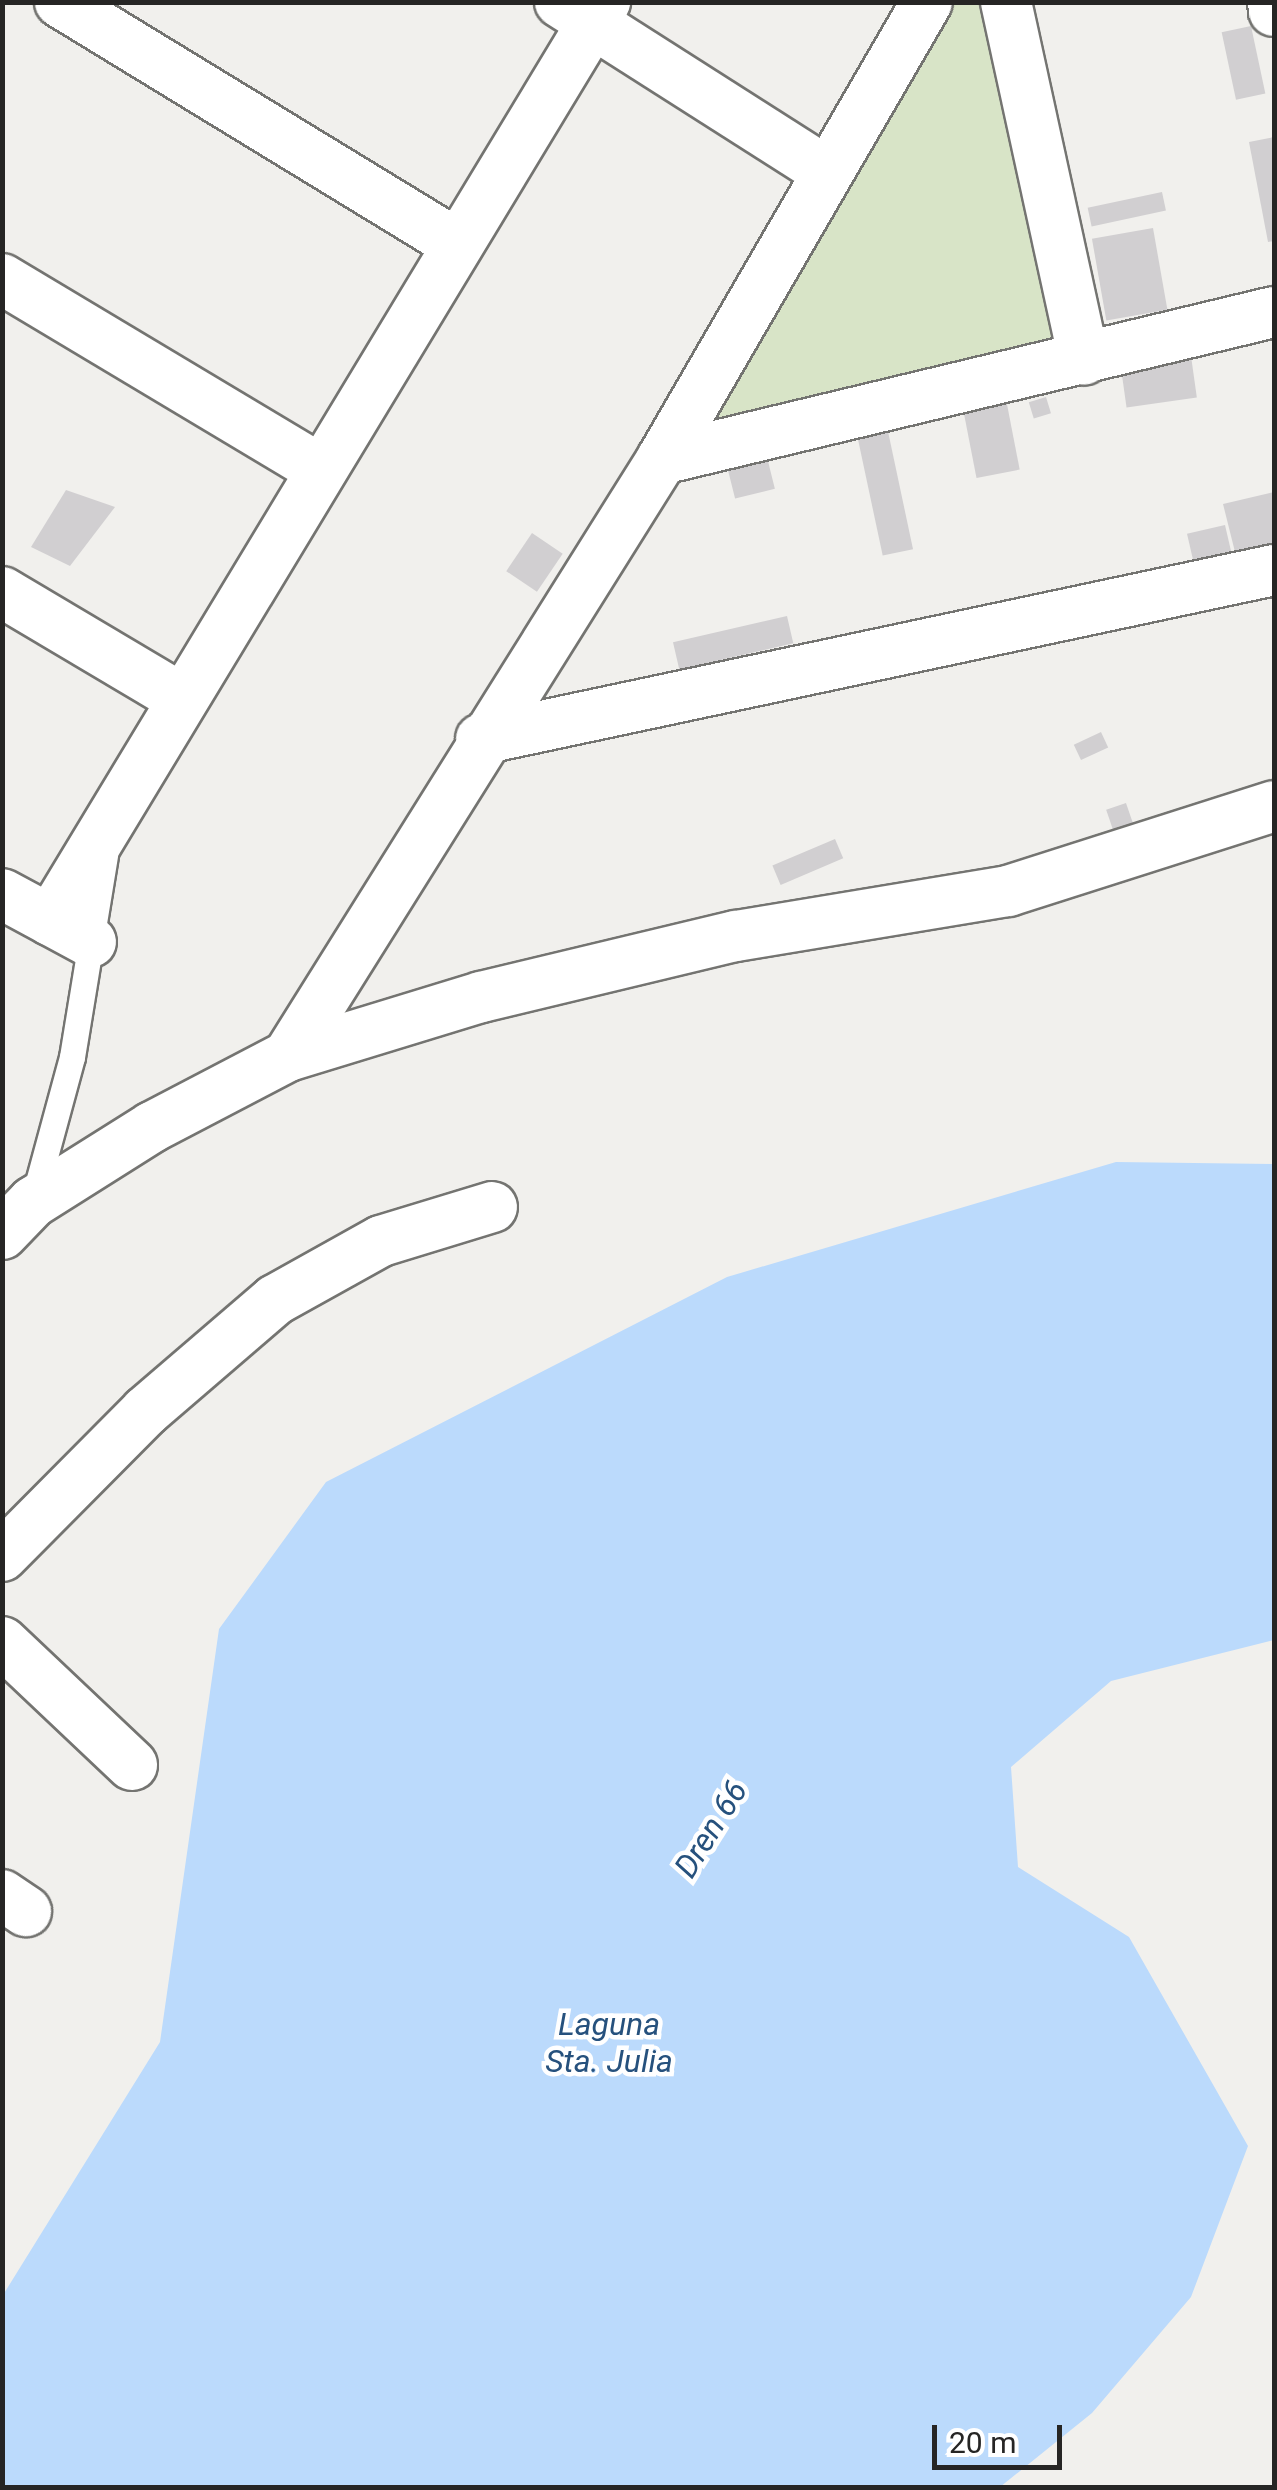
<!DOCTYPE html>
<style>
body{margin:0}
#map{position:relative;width:1277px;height:2490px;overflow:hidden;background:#f1f0ed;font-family:Roboto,sans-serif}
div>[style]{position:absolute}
.green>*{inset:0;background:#d8e4c7}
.water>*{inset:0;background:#bbdafc}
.building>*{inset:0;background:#d1cfd1;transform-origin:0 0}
.roads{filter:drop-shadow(2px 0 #747471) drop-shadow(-2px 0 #747471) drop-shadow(0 2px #747471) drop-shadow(0 -2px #747471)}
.service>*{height:25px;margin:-12.5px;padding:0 12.5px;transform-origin:12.5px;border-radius:12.5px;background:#fff}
.minor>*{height:50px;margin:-25px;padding:0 25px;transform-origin:25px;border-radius:25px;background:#fff}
span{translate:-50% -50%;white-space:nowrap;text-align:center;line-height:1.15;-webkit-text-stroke:9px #fff;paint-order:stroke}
.water-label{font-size:32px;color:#26517d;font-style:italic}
.frame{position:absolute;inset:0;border:5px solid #262524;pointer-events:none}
.scale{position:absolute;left:932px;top:2425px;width:130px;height:45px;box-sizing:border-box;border:5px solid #262524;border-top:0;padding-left:12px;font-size:30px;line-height:35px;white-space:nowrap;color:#262524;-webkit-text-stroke:8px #fff;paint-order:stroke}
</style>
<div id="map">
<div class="green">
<div style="clip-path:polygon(946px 3px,990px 3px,1067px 350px,692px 437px)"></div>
</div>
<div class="water">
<div style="clip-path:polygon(1116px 1162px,1274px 1164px,1274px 1640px,1111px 1681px,1011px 1767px,1018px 1867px,1129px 1937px,1248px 2146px,1191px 2297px,1092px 2413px,1000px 2487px,3px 2487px,3px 2295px,160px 2042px,219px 1629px,326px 1482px,727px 1277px)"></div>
</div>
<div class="building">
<div style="left:1251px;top:26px;width:69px;height:30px;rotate:78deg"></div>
<div style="clip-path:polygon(1274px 137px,1274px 241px,1268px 242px,1249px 142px)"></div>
<div style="left:1162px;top:192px;width:19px;height:76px;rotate:78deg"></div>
<div style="left:1153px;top:228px;width:83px;height:62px;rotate:80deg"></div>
<div style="left:1191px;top:356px;width:42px;height:71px;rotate:82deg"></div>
<div style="left:1005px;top:394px;width:77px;height:44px;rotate:79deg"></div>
<div style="left:1046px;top:397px;width:17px;height:18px;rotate:73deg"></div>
<div style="left:886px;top:422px;width:130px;height:31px;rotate:78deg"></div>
<div style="left:764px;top:445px;width:45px;height:41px;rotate:76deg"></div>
<div style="clip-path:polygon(66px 490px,115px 507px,70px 566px,31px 547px)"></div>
<div style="clip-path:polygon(1274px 492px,1274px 543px,1235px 552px,1223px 504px)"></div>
<div style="left:1225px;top:525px;width:27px;height:39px;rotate:77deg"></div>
<div style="left:532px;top:533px;width:37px;height:46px;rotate:34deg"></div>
<div style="left:787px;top:616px;width:28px;height:117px;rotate:77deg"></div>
<div style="left:1101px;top:732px;width:17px;height:30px;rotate:65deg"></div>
<div style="left:1126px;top:803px;width:34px;height:21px;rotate:71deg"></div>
<div style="left:835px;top:839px;width:21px;height:68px;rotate:67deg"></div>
</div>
<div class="roads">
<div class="service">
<div style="left:34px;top:1197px;width:145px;rotate:-74.8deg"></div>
<div style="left:72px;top:1057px;width:205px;rotate:-80.7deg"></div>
</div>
<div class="minor">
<div style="left:60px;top:2px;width:466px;rotate:31.4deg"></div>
<div style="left:560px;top:2px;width:317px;rotate:32.5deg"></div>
<div style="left:1006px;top:2px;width:366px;rotate:77.7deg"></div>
<div style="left:1273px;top:2px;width:9px;rotate:84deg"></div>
<div style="left:2px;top:279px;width:372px;rotate:30.9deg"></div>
<div style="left:662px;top:459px;width:629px;rotate:-13.51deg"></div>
<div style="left:2px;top:592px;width:209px;rotate:30.7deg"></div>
<div style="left:481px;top:739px;width:811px;rotate:-12.03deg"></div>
<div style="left:2px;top:894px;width:101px;rotate:28.3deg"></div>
<div style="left:50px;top:920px;width:1073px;rotate:-58.84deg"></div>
<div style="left:288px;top:1056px;width:704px;rotate:-57.93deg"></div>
<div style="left:662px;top:459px;width:528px;rotate:-59.89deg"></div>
<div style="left:2px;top:1234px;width:45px;rotate:-45.9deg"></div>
<div style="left:33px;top:1202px;width:141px;rotate:-32.2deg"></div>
<div style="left:152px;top:1127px;width:153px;rotate:-27.6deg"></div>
<div style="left:288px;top:1056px;width:202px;rotate:-17deg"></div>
<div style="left:481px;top:997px;width:262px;rotate:-13.5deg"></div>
<div style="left:736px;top:936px;width:276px;rotate:-9.4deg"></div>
<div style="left:1008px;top:891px;width:279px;rotate:-17.7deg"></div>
<div style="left:2px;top:1556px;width:204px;rotate:-45.2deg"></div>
<div style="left:146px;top:1411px;width:170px;rotate:-40.7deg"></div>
<div style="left:275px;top:1300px;width:121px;rotate:-29.1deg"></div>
<div style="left:381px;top:1241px;width:116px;rotate:-17deg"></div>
<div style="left:2px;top:1642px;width:179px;rotate:43.4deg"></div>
<div style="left:2px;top:1895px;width:29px;rotate:34deg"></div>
</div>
</div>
<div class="water-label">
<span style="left:711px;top:1829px;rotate:-58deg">Dren 66</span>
<span style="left:609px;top:2043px">Laguna<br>Sta. Julia</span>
</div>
<div class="frame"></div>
<div class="scale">20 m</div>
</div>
